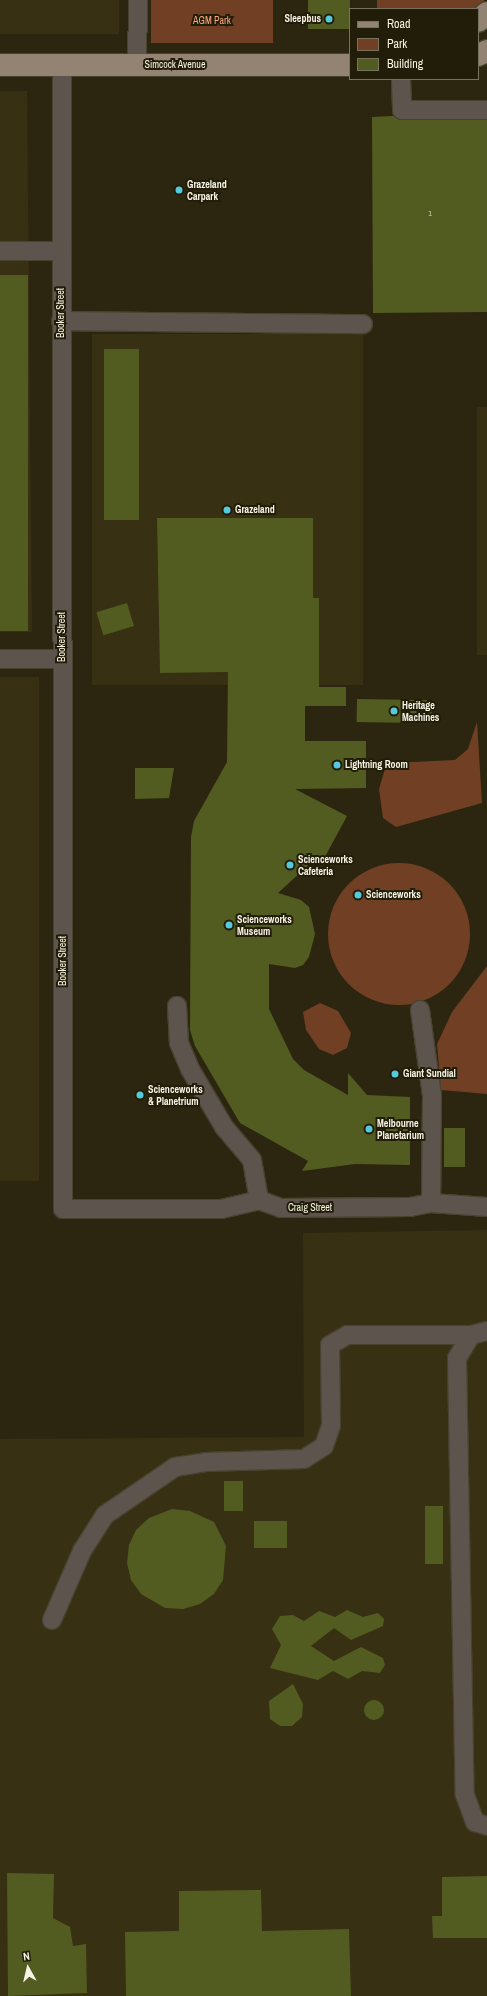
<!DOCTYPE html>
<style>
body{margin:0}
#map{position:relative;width:487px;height:1996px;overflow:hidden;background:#2c2611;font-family:"Archivo Narrow",sans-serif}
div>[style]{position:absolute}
.built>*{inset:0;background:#373013;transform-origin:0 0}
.green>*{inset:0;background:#703f24;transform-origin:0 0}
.round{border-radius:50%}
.building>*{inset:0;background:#525c21;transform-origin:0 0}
.roads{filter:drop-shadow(1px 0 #48432f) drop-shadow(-1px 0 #48432f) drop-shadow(0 1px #48432f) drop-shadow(0 -1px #48432f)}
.minor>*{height:18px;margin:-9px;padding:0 9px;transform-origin:9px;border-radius:9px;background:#5d554d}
.major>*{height:22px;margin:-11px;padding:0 11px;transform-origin:11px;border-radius:11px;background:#928372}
.dots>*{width:11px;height:11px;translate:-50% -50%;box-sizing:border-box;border:2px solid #221d08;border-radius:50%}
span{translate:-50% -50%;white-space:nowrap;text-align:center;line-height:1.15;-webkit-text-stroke:4px #221d08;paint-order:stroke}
.number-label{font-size:8px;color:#ceceb5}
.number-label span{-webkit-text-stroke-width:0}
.poi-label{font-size:10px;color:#f7f4e6;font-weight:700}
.right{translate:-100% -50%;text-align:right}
.left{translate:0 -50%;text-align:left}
.park-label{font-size:10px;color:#faa87d}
.street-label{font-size:10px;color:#f7f4e6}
.legend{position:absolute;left:349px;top:8px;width:130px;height:72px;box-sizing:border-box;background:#221d08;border:1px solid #777361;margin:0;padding:5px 7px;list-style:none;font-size:12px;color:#f7f4e6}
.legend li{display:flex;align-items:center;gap:8px;height:20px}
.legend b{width:20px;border:1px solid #777361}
.north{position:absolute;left:8px;top:1948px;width:40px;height:40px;-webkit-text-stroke:3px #221d08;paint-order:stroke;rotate:352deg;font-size:11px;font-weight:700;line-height:16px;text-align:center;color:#f7f4e6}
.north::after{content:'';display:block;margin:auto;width:14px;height:18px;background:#f7f4e6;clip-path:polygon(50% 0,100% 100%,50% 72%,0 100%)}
</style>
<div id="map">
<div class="built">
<div style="left:0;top:0;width:119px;height:34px"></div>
<div style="clip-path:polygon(0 91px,27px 91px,32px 632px,0 632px)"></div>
<div style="left:92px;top:334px;width:271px;height:351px"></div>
<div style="left:477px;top:407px;width:10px;height:248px"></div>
<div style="left:0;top:677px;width:39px;height:504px"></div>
<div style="clip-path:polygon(487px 1230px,487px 1996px,0 1996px,0 1439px,304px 1437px,303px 1233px)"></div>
</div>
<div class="green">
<div style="left:151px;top:0;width:122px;height:43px"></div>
<div style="left:377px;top:0;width:107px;height:9px"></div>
<div style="clip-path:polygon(477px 722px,482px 803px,396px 827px,383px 818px,379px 789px,385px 769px,391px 763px,455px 760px,468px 749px)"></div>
<div class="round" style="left:328px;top:863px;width:142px;height:142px"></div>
<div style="clip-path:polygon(487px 966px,487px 1094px,441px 1090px,437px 1044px,452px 1012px)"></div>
<div style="clip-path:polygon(320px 1003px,338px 1011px,351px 1033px,347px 1048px,333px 1055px,319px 1049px,306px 1030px,303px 1012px)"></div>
</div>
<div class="building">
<div style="left:308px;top:0;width:42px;height:29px"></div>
<div style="clip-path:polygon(394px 116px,402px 120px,487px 120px,487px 312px,373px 313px,372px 117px)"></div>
<div style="left:0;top:275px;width:28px;height:356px"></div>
<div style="left:104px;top:349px;width:35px;height:171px"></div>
<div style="clip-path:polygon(157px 518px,313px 518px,313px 598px,319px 598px,319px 687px,346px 687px,346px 706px,305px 706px,305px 741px,366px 741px,366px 788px,295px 789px,347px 816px,321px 864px,314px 860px,278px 893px,301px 900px,309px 907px,315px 934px,309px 957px,303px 965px,295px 968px,269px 964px,269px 1009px,293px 1059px,304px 1070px,348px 1095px,348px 1073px,367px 1095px,410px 1097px,410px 1165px,355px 1164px,302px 1171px,308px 1161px,240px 1123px,195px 1046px,190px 1030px,191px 837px,194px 821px,227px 762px,228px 672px,160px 673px)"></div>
<div style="left:127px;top:603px;width:24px;height:32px;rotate:73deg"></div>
<div style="left:357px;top:699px;width:75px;height:23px;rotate:1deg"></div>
<div style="clip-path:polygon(135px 768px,174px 768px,169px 798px,135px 799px)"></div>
<div style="left:465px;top:1128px;width:39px;height:21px;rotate:90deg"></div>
<div style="left:224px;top:1481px;width:19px;height:30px"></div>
<div style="left:425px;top:1506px;width:18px;height:58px"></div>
<div style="clip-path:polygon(172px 1509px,190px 1511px,214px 1522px,226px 1546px,223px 1580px,214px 1594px,200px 1604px,183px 1609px,165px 1608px,141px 1594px,131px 1580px,127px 1563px,129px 1545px,136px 1530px,149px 1518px)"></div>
<div style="left:254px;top:1521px;width:33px;height:27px"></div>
<div style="clip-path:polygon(347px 1610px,363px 1617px,378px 1613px,384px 1619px,383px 1626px,351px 1640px,334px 1628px,311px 1646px,334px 1661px,361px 1647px,383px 1658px,385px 1665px,380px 1673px,362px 1671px,348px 1679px,333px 1671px,318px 1680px,270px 1668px,281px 1645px,272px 1629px,280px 1616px,293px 1615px,304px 1621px,319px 1611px,335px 1617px)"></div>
<div style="clip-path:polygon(293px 1684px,303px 1704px,302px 1717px,292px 1726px,280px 1726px,270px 1719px,269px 1701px)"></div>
<div class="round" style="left:364px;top:1700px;width:20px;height:20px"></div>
<div style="clip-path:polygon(7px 1873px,54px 1874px,53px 1918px,70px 1927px,73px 1946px,86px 1944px,87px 1993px,8px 1996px)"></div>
<div style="clip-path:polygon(487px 1876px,487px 1938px,433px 1938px,432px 1916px,442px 1916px,442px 1877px)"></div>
<div style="clip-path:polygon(261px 1890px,262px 1931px,349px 1929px,351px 1996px,126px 1996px,125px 1932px,179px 1931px,179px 1891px)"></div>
</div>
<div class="roads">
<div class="minor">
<div style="left:62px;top:65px;width:1144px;rotate:89.95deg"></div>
<div style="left:63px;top:1209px;width:158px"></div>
<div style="left:221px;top:1209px;width:39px;rotate:-13deg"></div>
<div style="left:259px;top:1200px;width:23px;rotate:20deg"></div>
<div style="left:281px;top:1208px;width:129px;rotate:-0.4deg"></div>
<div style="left:410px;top:1207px;width:21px;rotate:-11deg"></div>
<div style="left:431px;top:1203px;width:56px;rotate:4.1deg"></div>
<div style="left:137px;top:65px;width:65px;rotate:-89.1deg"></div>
<div style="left:401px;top:79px;width:31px;rotate:88deg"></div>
<div style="left:402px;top:110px;width:85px"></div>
<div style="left:0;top:251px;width:61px"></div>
<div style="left:61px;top:321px;width:302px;rotate:0.6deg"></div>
<div style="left:0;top:659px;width:62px"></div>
<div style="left:177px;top:1006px;width:37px;rotate:87deg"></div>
<div style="left:179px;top:1043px;width:28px;rotate:67deg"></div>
<div style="left:190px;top:1069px;width:67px;rotate:59.6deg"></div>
<div style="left:224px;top:1127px;width:43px;rotate:49.7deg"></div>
<div style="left:252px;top:1160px;width:41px;rotate:80.1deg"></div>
<div style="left:420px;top:1010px;width:86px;rotate:82deg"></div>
<div style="left:432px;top:1095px;width:108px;rotate:90.5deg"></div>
<div style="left:487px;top:1331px;width:16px;rotate:166deg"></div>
<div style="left:471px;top:1335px;width:27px;rotate:121deg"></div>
<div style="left:457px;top:1358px;width:437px;rotate:89deg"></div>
<div style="left:465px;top:1795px;width:29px;rotate:70deg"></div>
<div style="left:475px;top:1822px;width:13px;rotate:18deg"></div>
<div style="left:52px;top:1620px;width:75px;rotate:-66.5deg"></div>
<div style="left:82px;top:1551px;width:43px;rotate:-57.4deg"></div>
<div style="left:105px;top:1515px;width:85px;rotate:-34.4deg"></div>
<div style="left:175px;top:1467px;width:31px;rotate:-9deg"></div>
<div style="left:206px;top:1462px;width:98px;rotate:-1.8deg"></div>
<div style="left:304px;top:1459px;width:24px;rotate:-33deg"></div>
<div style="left:324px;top:1446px;width:21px;rotate:-71deg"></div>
<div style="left:331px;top:1426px;width:81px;rotate:-90.7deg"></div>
<div style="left:330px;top:1345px;width:20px;rotate:-30deg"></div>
<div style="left:347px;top:1335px;width:124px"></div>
</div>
<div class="major">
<div style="left:478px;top:21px;width:12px;rotate:-42deg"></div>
<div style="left:478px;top:55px;width:10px;rotate:-24deg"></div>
<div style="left:0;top:65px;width:350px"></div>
</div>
</div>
<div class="dots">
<div style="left:329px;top:19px;background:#55cadf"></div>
<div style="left:179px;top:190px;background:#55cadf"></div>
<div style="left:227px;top:510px;background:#55cadf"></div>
<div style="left:394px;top:711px;background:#55cadf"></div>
<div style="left:337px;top:765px;background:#55cadf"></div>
<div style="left:290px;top:865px;background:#55cadf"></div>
<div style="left:358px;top:895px;background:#55cadf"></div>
<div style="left:229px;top:925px;background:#55cadf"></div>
<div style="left:395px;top:1074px;background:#55cadf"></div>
<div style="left:140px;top:1095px;background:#55cadf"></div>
<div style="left:369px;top:1129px;background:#55cadf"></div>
</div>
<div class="number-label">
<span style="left:430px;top:214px">1</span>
</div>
<div class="poi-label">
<span class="right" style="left:321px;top:19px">Sleepbus</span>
<span class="left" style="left:187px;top:190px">Grazeland<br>Carpark</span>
<span class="left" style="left:235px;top:510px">Grazeland</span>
<span class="left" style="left:402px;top:711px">Heritage<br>Machines</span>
<span class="left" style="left:345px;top:765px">Lightning Room</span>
<span class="left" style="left:298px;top:865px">Scienceworks<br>Cafeteria</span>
<span class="left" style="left:366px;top:895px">Scienceworks</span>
<span class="left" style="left:237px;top:925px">Scienceworks<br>Museum</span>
<span class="left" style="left:403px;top:1074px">Giant Sundial</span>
<span class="left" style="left:148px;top:1095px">Scienceworks<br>&amp; Planetrium</span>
<span class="left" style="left:377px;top:1129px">Melbourne<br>Planetarium</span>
</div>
<div class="park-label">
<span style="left:212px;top:21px">AGM Park</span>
</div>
<div class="street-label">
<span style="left:175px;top:65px">Simcock Avenue</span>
<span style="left:61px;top:313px;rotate:-90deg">Booker Street</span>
<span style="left:62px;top:637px;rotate:-90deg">Booker Street</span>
<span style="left:63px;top:961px;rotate:-90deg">Booker Street</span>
<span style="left:310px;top:1208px">Craig Street</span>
</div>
<ul class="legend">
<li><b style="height:5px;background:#928372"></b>Road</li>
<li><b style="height:11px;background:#703f24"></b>Park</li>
<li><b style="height:11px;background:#525c21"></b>Building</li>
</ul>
<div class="north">N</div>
</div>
